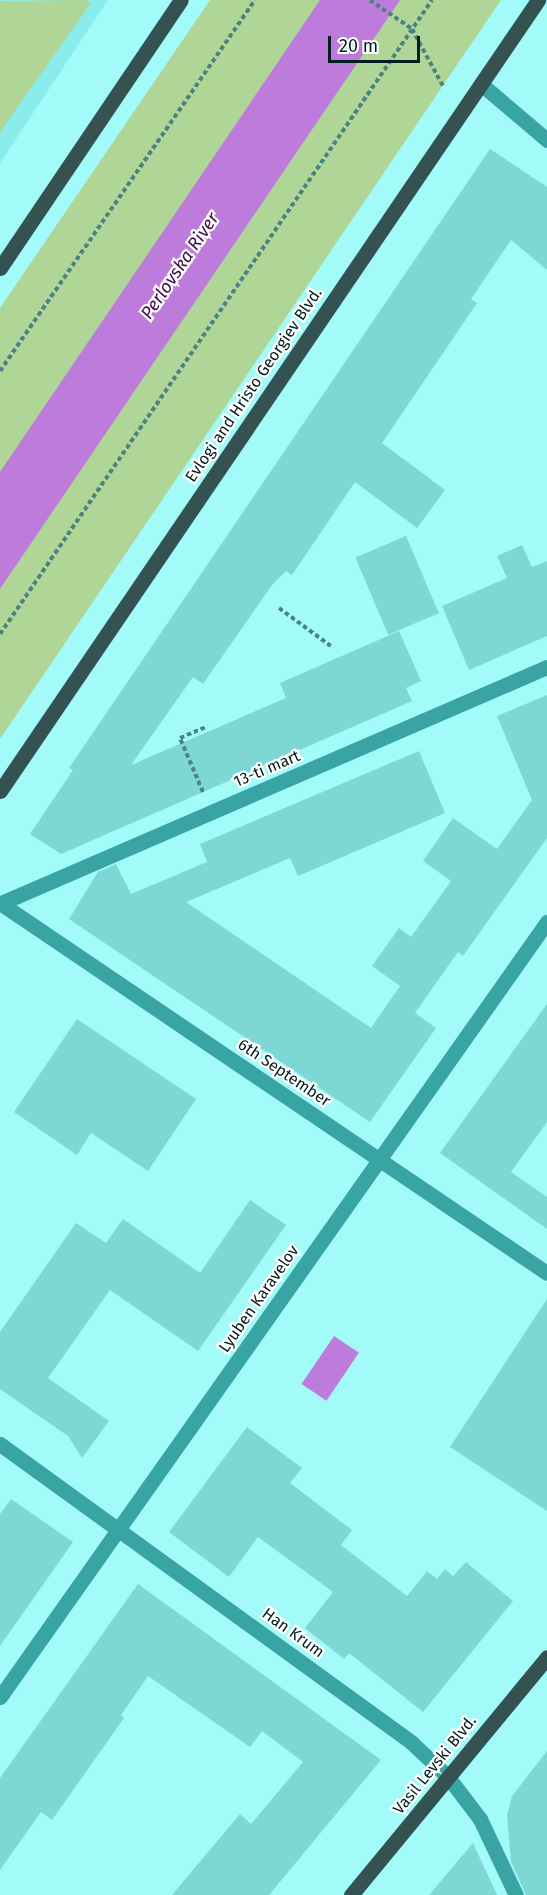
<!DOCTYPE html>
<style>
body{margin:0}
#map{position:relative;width:547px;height:1895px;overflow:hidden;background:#a2fbf9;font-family:"Fira Sans",sans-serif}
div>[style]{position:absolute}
.built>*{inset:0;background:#8aedeb}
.green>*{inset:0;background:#afd697}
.water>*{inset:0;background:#bd7bdc;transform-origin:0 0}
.building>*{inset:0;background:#7ed7d5;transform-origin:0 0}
.path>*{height:4px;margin-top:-2px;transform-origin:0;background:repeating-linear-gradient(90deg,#4b8383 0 4.5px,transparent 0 7.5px)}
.minor>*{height:15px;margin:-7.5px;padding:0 7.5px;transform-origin:7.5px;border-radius:7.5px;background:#38a4a3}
.primary>*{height:15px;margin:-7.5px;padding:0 7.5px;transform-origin:7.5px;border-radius:7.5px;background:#335251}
span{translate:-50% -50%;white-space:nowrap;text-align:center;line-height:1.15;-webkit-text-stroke:4.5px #fff;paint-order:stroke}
.street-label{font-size:16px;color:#011d1d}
.water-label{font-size:18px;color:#3c124e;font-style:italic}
.scale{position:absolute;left:328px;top:36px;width:92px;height:27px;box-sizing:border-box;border:3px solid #011d1d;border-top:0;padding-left:8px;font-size:18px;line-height:21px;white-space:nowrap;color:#011d1d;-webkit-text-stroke:4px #fff;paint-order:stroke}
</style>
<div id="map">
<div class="built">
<div style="clip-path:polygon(0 0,108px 0,0 163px)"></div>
</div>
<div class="green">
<div style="clip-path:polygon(86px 0,91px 3px,0 132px,0 1px)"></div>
<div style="clip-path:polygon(210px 0,501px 0,0 739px,0 308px)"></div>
</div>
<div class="water">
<div style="clip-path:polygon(320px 0,400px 0,0 589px,0 472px)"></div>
<div style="left:334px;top:1336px;width:30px;height:58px;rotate:34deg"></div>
</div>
<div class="building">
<div style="clip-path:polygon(490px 149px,547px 187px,547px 270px,511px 240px,471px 299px,477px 303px,382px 443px,445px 490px,417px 528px,355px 482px,292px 575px,286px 571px,272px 585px,203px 684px,193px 677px,131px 765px,286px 698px,280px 683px,399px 631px,421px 681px,406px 688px,412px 701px,61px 854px,30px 834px,73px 770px,69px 768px)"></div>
<div style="left:406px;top:536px;width:84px;height:55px;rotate:67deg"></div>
<div style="clip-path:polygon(522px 545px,532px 567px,547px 561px,547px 636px,469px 670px,442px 606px,507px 578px,497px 556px)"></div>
<div style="clip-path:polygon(547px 695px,547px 838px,463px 956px,458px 952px,415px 1013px,436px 1028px,370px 1122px,69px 919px,98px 872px,116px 864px,131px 894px,207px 862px,200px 844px,419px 751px,445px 813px,298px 876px,290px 858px,186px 902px,371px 1028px,400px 986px,372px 966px,399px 928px,411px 937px,451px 881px,423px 861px,453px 818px,497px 849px,532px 800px,497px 716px)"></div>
<div style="clip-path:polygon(547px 1004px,547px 1122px,511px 1172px,547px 1197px,547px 1229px,440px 1153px)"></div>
<div style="clip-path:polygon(77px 1019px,196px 1099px,148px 1171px,91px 1133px,77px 1155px,14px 1112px)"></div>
<div style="clip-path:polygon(250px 1200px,286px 1225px,198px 1351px,110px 1290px,48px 1378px,109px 1421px,82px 1458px,68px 1436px,0 1389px,0 1332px,76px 1223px,106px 1243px,123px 1219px,200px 1273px)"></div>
<div style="clip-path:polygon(547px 1299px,547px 1511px,450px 1447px)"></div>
<div style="clip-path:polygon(247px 1427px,302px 1468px,290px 1483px,352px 1530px,341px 1545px,407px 1596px,427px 1571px,437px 1579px,445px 1569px,453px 1576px,466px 1562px,513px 1601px,423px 1712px,349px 1653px,344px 1659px,305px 1628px,333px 1592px,258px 1537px,229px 1577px,169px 1532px)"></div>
<div style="clip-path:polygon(11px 1499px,73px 1542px,0 1646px,0 1514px)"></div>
<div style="clip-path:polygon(138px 1584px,381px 1760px,269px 1895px,172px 1895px,240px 1814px,251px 1824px,303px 1762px,262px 1731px,250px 1747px,148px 1676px,121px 1715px,124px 1718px,52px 1820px,41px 1812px,0 1870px,0 1778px)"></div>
<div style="clip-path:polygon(547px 1751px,547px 1895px,526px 1895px,511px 1862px,507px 1815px,512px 1796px)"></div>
<div style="clip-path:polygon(473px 1843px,497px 1895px,429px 1895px)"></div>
</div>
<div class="path">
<div style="left:370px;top:0;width:51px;rotate:34.6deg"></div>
<div style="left:412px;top:29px;width:65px;rotate:61.5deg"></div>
<div style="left:0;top:371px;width:450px;rotate:-55.5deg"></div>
<div style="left:279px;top:608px;width:64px;rotate:36.2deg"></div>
<div style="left:0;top:634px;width:767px;rotate:-55.73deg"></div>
<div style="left:203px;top:792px;width:59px;rotate:-113.1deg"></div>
<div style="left:180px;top:738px;width:30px;rotate:-23deg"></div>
</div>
<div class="minor">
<div style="left:481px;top:84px;width:87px;rotate:40.3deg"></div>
<div style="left:0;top:903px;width:660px;rotate:34.08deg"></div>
<div style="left:1px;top:903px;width:595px;rotate:-23.38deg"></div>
<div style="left:0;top:1444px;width:508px;rotate:35.94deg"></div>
<div style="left:411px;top:1742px;width:51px;rotate:43.4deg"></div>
<div style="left:448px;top:1777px;width:53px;rotate:52.7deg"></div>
<div style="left:480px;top:1819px;width:84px;rotate:64.7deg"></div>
<div style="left:0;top:1697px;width:949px;rotate:-54.79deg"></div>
</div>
<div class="primary">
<div style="left:0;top:268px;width:323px;rotate:-56deg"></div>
<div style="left:0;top:791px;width:957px;rotate:-55.78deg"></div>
<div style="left:351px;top:1895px;width:308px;rotate:-50.5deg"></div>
</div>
<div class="street-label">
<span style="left:254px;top:385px;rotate:-56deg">Evlogi and Hristo Georgiev Blvd.</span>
<span style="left:267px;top:769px;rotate:-23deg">13-ti mart</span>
<span style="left:284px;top:1073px;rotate:34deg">6th September</span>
<span style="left:259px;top:1299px;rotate:-55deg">Lyuben Karavelov</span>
<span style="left:293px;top:1633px;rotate:36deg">Han Krum</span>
<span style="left:435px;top:1765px;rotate:-51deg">Vasil Levski Blvd.</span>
</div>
<div class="water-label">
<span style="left:180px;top:266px;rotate:-56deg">Perlovska River</span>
</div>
<div class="scale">20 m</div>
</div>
